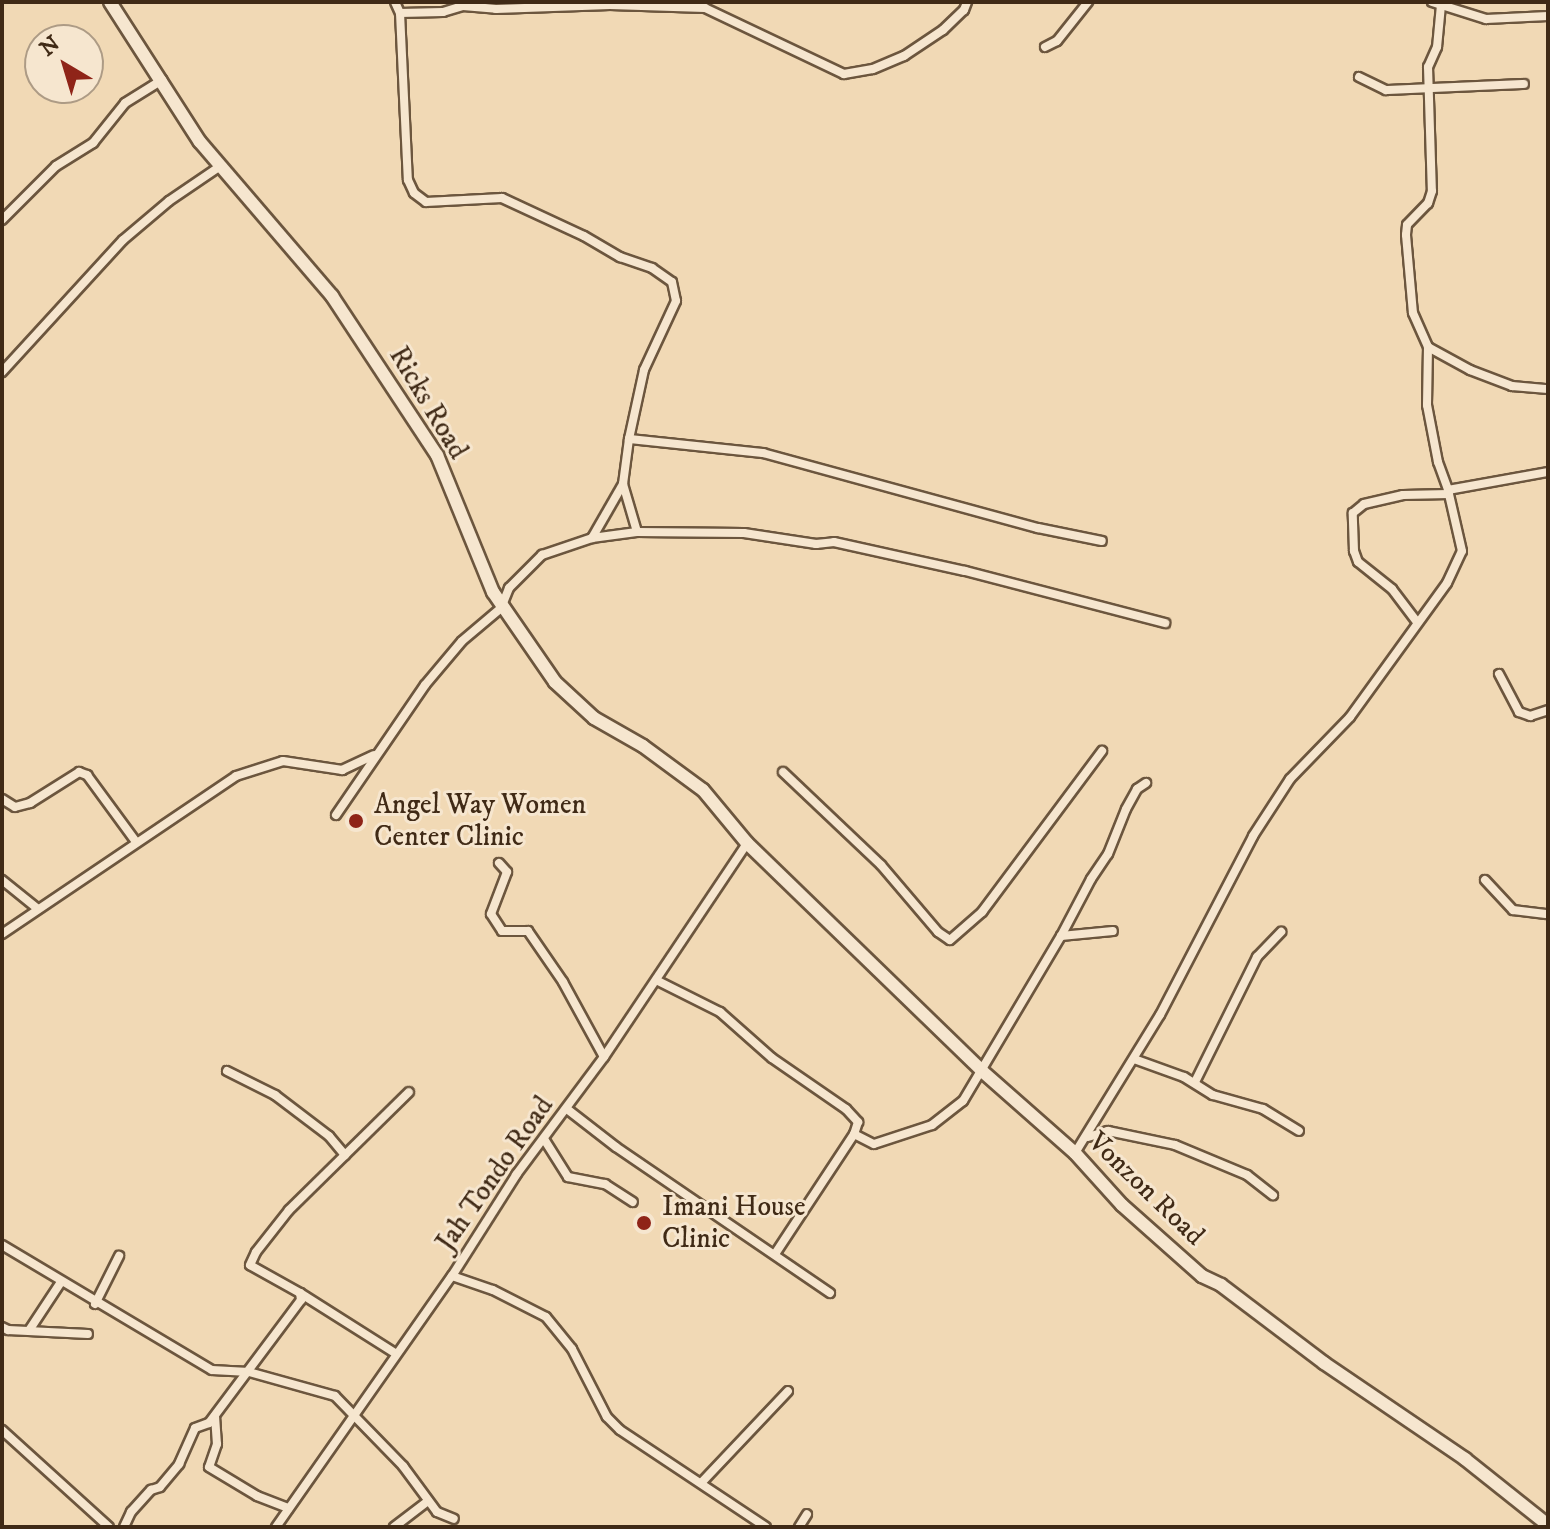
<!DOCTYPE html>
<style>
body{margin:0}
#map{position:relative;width:1550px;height:1529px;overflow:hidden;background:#f1d9b5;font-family:"IM FELL DW Pica",serif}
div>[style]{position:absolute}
.roads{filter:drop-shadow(2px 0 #6c563e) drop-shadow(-2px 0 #6c563e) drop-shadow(0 2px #6c563e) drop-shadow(0 -2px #6c563e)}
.street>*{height:8px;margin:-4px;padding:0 4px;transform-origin:4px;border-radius:4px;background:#f6e6cf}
.secondary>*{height:12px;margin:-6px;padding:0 6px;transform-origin:6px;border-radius:6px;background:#f6e6cf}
.dots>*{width:22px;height:22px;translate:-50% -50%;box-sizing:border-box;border:4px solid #f6e6cf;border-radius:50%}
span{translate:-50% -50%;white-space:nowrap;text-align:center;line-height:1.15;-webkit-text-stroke:6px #f6e6cf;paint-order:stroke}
.street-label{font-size:28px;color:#402a16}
.poi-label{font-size:28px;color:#402a16}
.left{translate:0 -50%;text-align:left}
.frame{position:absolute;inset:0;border:4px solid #402a16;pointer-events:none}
.north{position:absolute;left:24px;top:24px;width:80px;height:80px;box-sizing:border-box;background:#f6e6cf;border:2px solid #ad9b85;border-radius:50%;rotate:322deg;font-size:22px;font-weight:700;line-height:32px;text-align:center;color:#402a16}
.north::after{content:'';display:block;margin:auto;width:28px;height:36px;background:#8f2418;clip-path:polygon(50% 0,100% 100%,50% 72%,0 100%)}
</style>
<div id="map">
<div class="roads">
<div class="street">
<div style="left:395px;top:2px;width:12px;rotate:66deg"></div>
<div style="left:400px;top:13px;width:167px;rotate:87.3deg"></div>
<div style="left:408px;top:180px;width:14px;rotate:65deg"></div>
<div style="left:414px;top:193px;width:15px;rotate:37deg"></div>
<div style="left:426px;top:202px;width:76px;rotate:-3deg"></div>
<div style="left:502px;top:198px;width:90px;rotate:24.9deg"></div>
<div style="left:584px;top:236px;width:42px;rotate:30.3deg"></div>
<div style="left:620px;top:257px;width:34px;rotate:19deg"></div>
<div style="left:652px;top:268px;width:24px;rotate:35deg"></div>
<div style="left:672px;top:282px;width:19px;rotate:78deg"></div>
<div style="left:676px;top:301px;width:76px;rotate:114.9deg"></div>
<div style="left:644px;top:370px;width:71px;rotate:102.3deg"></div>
<div style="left:629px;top:439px;width:45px;rotate:97.6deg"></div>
<div style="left:623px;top:484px;width:50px;rotate:73.7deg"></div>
<div style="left:1432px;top:2px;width:57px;rotate:17.5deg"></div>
<div style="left:1486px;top:19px;width:62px;rotate:-2.8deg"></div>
<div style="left:1441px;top:5px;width:42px;rotate:95.4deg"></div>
<div style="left:1437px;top:47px;width:22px;rotate:114deg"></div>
<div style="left:1428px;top:67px;width:124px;rotate:88.2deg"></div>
<div style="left:1432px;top:191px;width:13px;rotate:108deg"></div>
<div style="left:1428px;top:203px;width:30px;rotate:134deg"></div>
<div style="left:1407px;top:225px;width:10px;rotate:96deg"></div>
<div style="left:1406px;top:235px;width:78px;rotate:84.9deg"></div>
<div style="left:1413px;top:313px;width:37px;rotate:66deg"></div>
<div style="left:1428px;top:347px;width:58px;rotate:91deg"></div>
<div style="left:1427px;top:405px;width:58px;rotate:79.1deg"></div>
<div style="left:1438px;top:462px;width:30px;rotate:70deg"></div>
<div style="left:1448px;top:490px;width:102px;rotate:-10.2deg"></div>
<div style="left:400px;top:13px;width:43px;rotate:-1.3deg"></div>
<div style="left:443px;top:12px;width:21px;rotate:-17deg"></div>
<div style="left:463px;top:6px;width:33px;rotate:5deg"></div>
<div style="left:496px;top:9px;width:114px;rotate:-2deg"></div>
<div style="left:610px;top:5px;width:95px;rotate:1.8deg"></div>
<div style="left:705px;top:8px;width:154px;rotate:25.4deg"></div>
<div style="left:844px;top:74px;width:29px;rotate:-10deg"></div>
<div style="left:873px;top:69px;width:34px;rotate:-23deg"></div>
<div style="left:904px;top:56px;width:47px;rotate:-33.7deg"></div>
<div style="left:943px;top:30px;width:29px;rotate:-44deg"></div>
<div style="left:964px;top:10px;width:9px;rotate:-69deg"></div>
<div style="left:1045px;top:47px;width:13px;rotate:-27deg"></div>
<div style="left:1057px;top:41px;width:50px;rotate:-51.5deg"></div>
<div style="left:1359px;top:77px;width:30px;rotate:26deg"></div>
<div style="left:1386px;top:90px;width:138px;rotate:-2.5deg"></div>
<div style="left:2px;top:220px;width:76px;rotate:-45deg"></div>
<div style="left:56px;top:166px;width:44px;rotate:-31.9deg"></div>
<div style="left:93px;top:143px;width:51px;rotate:-51.3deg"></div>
<div style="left:125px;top:103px;width:44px;rotate:-31.9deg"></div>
<div style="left:1428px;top:347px;width:48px;rotate:28.7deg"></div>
<div style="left:1470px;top:370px;width:45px;rotate:20.9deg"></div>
<div style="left:1512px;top:386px;width:36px;rotate:5deg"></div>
<div style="left:2px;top:372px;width:179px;rotate:-47.5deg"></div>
<div style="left:123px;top:240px;width:60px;rotate:-40.3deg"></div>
<div style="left:169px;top:201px;width:60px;rotate:-34.2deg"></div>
<div style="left:629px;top:439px;width:135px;rotate:6deg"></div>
<div style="left:763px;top:453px;width:285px;rotate:15.3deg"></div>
<div style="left:1038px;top:528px;width:65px;rotate:11.5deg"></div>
<div style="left:592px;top:538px;width:45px;rotate:-7.6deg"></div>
<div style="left:637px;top:532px;width:107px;rotate:0.5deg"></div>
<div style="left:744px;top:533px;width:73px;rotate:8.7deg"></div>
<div style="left:816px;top:544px;width:18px;rotate:-6deg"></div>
<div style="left:834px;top:542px;width:134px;rotate:12.5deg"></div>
<div style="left:965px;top:571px;width:207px;rotate:14.6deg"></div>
<div style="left:1417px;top:622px;width:41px;rotate:-127.1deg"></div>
<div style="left:1392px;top:589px;width:43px;rotate:-141.5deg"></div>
<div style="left:1358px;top:562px;width:12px;rotate:-110deg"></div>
<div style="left:1354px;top:551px;width:38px;rotate:-92deg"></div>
<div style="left:1353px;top:513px;width:14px;rotate:-39deg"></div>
<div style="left:1364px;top:504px;width:40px;rotate:-13deg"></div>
<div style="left:1403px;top:495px;width:46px;rotate:-1.2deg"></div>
<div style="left:1499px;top:674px;width:43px;rotate:62.2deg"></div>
<div style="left:1519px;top:712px;width:12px;rotate:20deg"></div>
<div style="left:1530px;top:716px;width:19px;rotate:-18deg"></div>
<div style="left:783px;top:772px;width:135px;rotate:43.5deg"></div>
<div style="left:881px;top:865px;width:88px;rotate:49.6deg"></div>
<div style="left:938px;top:932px;width:14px;rotate:34deg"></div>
<div style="left:950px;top:940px;width:43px;rotate:-41.2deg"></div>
<div style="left:982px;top:912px;width:201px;rotate:-53.3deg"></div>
<div style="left:2px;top:799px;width:15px;rotate:32deg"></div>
<div style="left:15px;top:807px;width:16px;rotate:-15deg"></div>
<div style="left:30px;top:803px;width:58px;rotate:-32.3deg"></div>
<div style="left:79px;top:772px;width:9px;rotate:21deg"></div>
<div style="left:87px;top:775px;width:83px;rotate:53.8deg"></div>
<div style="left:336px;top:815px;width:158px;rotate:-55.6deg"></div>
<div style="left:425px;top:685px;width:57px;rotate:-49.9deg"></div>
<div style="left:462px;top:641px;width:51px;rotate:-40.2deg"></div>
<div style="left:501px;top:608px;width:22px;rotate:-68deg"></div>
<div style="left:509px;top:588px;width:47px;rotate:-45deg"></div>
<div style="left:542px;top:555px;width:53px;rotate:-18.8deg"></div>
<div style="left:592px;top:538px;width:62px;rotate:-60.1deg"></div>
<div style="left:499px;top:863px;width:12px;rotate:48deg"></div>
<div style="left:507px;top:872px;width:45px;rotate:110.9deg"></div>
<div style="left:491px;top:914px;width:20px;rotate:57deg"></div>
<div style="left:502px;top:931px;width:26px"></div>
<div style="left:528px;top:931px;width:62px;rotate:55.5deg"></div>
<div style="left:563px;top:982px;width:85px;rotate:61.3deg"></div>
<div style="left:2px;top:880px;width:46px;rotate:38.9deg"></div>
<div style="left:1485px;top:880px;width:41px;rotate:47deg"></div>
<div style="left:1513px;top:910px;width:35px;rotate:7deg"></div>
<div style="left:2px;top:934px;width:282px;rotate:-34deg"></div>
<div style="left:236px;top:776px;width:49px;rotate:-17.7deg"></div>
<div style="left:283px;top:761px;width:60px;rotate:8.7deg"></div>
<div style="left:342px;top:770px;width:35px;rotate:-25deg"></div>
<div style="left:1061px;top:936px;width:64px;rotate:-62.2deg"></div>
<div style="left:1091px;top:879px;width:30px;rotate:-56deg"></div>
<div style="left:1108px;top:854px;width:48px;rotate:-68.2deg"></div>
<div style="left:1126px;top:809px;width:23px;rotate:-61deg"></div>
<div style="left:1137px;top:789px;width:11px;rotate:-34deg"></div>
<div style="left:656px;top:980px;width:72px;rotate:26.6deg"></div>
<div style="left:720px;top:1012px;width:69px;rotate:41.5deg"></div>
<div style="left:772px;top:1058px;width:90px;rotate:34.6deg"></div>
<div style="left:846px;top:1109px;width:18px;rotate:47deg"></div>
<div style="left:858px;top:1122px;width:13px;rotate:108deg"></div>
<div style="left:854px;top:1134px;width:22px;rotate:27deg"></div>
<div style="left:874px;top:1144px;width:61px;rotate:-18.1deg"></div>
<div style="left:932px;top:1125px;width:39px;rotate:-38deg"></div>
<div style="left:963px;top:1101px;width:192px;rotate:-59.3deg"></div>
<div style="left:1061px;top:936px;width:52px;rotate:-5.5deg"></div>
<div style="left:1134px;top:1059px;width:53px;rotate:19.8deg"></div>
<div style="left:1184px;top:1077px;width:34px;rotate:32deg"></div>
<div style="left:1213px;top:1095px;width:52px;rotate:15.6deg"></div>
<div style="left:1263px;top:1109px;width:42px;rotate:31.4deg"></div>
<div style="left:227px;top:1071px;width:54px;rotate:26.6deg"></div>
<div style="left:275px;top:1095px;width:68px;rotate:37.2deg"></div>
<div style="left:329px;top:1136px;width:25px;rotate:50deg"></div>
<div style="left:1195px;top:1082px;width:140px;rotate:-63.6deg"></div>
<div style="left:1257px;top:957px;width:35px;rotate:-46deg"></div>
<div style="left:567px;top:1109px;width:62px;rotate:37.8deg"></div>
<div style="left:616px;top:1147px;width:259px;rotate:34.3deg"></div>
<div style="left:1088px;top:1137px;width:21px;rotate:-17deg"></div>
<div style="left:1108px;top:1131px;width:68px;rotate:11.8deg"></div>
<div style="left:1175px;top:1145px;width:78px;rotate:22.6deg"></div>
<div style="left:1247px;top:1175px;width:33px;rotate:38deg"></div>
<div style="left:544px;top:1139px;width:45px;rotate:57.7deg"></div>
<div style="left:568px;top:1177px;width:38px;rotate:11deg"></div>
<div style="left:605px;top:1184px;width:33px;rotate:33deg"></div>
<div style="left:1075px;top:1153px;width:162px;rotate:-58.4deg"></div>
<div style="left:1160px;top:1015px;width:202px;rotate:-62.5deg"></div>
<div style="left:1253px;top:836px;width:68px;rotate:-57deg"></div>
<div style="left:1290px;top:779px;width:86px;rotate:-45.9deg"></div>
<div style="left:1350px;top:717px;width:165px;rotate:-54.1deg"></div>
<div style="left:1447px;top:583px;width:35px;rotate:-65deg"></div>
<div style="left:1462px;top:551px;width:63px;rotate:-102.9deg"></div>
<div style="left:2px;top:1245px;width:244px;rotate:30.8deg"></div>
<div style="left:212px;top:1370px;width:37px;rotate:3deg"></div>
<div style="left:249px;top:1372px;width:89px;rotate:15.6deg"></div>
<div style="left:335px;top:1396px;width:98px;rotate:45.8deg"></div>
<div style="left:403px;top:1466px;width:57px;rotate:53.5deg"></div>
<div style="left:437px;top:1512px;width:18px;rotate:22deg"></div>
<div style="left:775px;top:1254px;width:144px;rotate:-56.6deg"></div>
<div style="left:452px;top:1276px;width:43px;rotate:18.9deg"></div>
<div style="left:493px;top:1290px;width:59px;rotate:27deg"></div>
<div style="left:546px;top:1317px;width:41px;rotate:50.9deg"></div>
<div style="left:572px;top:1349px;width:76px;rotate:62.8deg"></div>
<div style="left:607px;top:1417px;width:18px;rotate:45deg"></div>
<div style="left:620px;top:1430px;width:175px;rotate:33.6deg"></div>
<div style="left:300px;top:1293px;width:112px;rotate:32.3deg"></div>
<div style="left:95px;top:1304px;width:54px;rotate:-63.4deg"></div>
<div style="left:2px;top:1327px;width:7px;rotate:27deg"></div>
<div style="left:8px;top:1330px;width:80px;rotate:2.9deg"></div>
<div style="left:30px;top:1329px;width:56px;rotate:-56.6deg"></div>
<div style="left:215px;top:1416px;width:28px;rotate:86deg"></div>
<div style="left:217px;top:1444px;width:24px;rotate:109deg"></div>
<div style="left:209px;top:1467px;width:56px;rotate:31.1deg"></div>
<div style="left:257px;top:1496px;width:34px;rotate:21deg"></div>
<div style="left:2px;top:1430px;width:144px;rotate:42.2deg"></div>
<div style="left:702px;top:1482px;width:125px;rotate:-46.6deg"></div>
<div style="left:124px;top:1527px;width:17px;rotate:-65deg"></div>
<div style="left:131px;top:1512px;width:30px;rotate:-48deg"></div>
<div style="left:151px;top:1490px;width:9px;rotate:-18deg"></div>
<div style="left:160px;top:1487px;width:30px;rotate:-50deg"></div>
<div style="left:179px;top:1464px;width:39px;rotate:-66deg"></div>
<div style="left:195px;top:1428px;width:15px;rotate:-20deg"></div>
<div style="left:209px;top:1423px;width:154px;rotate:-53.2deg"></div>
<div style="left:301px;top:1300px;width:7px;rotate:-98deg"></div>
<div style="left:300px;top:1293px;width:57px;rotate:-150.8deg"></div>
<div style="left:250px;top:1265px;width:14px;rotate:-65deg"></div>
<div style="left:256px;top:1252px;width:53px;rotate:-51.8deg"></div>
<div style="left:289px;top:1210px;width:168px;rotate:-44.5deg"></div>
<div style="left:276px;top:1527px;width:307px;rotate:-55deg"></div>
<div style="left:452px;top:1276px;width:120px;rotate:-57.6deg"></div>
<div style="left:516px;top:1175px;width:147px;rotate:-53.3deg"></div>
<div style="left:604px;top:1057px;width:257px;rotate:-56.2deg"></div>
<div style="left:394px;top:1527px;width:43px;rotate:-37.4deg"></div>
<div style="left:799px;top:1527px;width:15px;rotate:-58deg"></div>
</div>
<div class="secondary">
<div style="left:110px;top:2px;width:166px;rotate:57.3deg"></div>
<div style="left:200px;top:142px;width:203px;rotate:49.4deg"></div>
<div style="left:332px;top:296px;width:191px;rotate:56.6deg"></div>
<div style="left:437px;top:455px;width:148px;rotate:67.8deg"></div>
<div style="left:493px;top:592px;width:109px;rotate:55.4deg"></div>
<div style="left:555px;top:682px;width:53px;rotate:42.7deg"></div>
<div style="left:594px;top:718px;width:56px;rotate:29.7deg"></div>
<div style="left:643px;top:746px;width:74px;rotate:36.3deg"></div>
<div style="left:703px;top:790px;width:69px;rotate:50.3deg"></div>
<div style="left:747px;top:843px;width:327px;rotate:44.1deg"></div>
<div style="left:982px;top:1071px;width:124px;rotate:41.4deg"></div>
<div style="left:1075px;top:1153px;width:70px;rotate:47.9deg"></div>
<div style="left:1122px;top:1205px;width:107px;rotate:41.6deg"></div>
<div style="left:1202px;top:1276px;width:21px;rotate:25deg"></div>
<div style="left:1221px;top:1285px;width:129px;rotate:37.1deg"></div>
<div style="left:1324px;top:1363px;width:171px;rotate:34.2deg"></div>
<div style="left:1465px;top:1459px;width:106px;rotate:38.5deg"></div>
</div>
</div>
<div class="dots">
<div style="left:356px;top:821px;background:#8f2418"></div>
<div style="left:644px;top:1223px;background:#8f2418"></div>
</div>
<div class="street-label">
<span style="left:428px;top:403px;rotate:59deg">Ricks Road</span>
<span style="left:495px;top:1174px;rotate:-55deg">Jah Tondo Road</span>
<span style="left:1146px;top:1189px;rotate:44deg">Vonzon Road</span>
</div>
<div class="poi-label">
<span class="left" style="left:374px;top:821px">Angel Way Women<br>Center Clinic</span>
<span class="left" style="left:662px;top:1223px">Imani House<br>Clinic</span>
</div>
<div class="frame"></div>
<div class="north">N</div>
</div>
